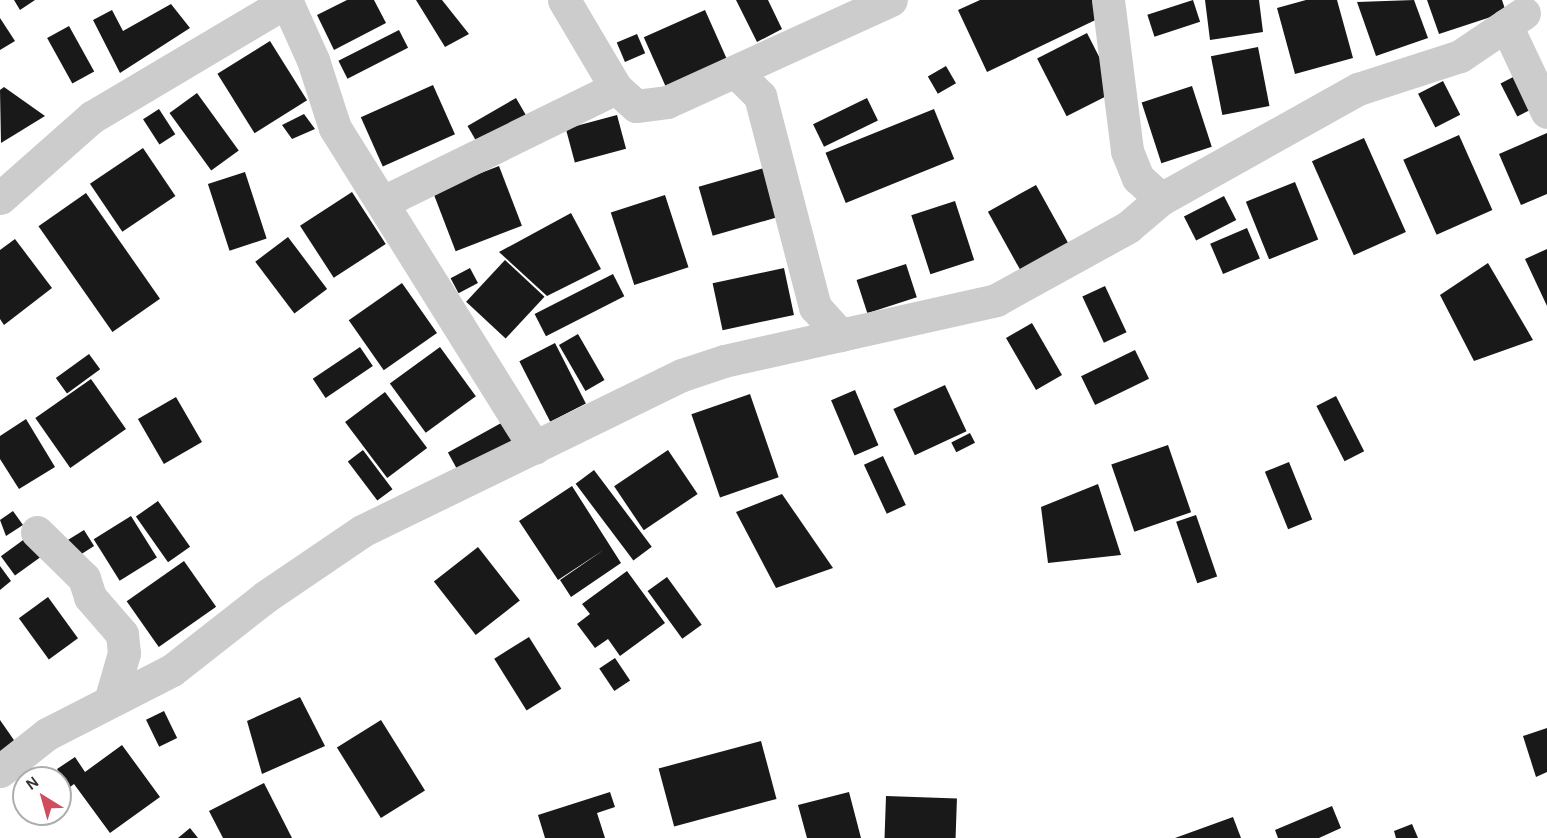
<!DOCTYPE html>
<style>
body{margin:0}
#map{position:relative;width:1547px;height:838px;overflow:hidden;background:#fff;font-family:Karla,sans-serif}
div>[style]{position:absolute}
.building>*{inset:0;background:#191919;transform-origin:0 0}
.street>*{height:33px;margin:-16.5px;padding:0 16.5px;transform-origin:16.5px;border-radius:16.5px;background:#ccc}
span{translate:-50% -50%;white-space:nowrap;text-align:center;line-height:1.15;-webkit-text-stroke:6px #fff;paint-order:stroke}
.north{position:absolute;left:12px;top:766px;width:60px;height:60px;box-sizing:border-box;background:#fff;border:2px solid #adadad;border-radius:50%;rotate:323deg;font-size:16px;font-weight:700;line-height:24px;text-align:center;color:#323232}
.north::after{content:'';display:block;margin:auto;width:21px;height:27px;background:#d04c5e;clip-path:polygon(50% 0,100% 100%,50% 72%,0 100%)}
</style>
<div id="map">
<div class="building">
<div style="clip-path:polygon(14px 0,35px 0,20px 10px)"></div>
<div style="clip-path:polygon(347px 0,374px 0,386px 23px,334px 50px,317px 15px)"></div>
<div style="clip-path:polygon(416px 0,442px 0,469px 34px,445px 47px)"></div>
<div style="clip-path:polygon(736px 0,768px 0,782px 29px,757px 42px)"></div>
<div style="clip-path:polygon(980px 0,1102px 0,1108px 14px,987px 72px,958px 10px)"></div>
<div style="left:1193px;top:0;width:23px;height:48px;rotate:72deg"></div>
<div style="clip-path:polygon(1205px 0,1259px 0,1263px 32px,1210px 40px)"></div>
<div style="clip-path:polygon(1306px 0,1337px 0,1353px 58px,1295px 74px,1277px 8px)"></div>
<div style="clip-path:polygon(1414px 0,1428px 38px,1376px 56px,1357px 2px)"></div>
<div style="clip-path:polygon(1427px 0,1502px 0,1506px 12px,1439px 34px)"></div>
<div style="clip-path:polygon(171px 4px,190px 28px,120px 73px,93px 20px,112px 10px,123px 31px)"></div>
<div style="left:705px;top:10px;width:55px;height:67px;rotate:66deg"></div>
<div style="clip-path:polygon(0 18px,15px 41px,0 50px)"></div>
<div style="left:69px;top:26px;width:52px;height:25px;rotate:61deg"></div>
<div style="left:399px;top:30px;width:20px;height:68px;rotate:63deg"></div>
<div style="left:1087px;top:33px;width:65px;height:56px;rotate:63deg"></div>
<div style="left:637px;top:34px;width:21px;height:22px;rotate:67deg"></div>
<div style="left:270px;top:41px;width:70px;height:62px;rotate:58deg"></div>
<div style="left:1258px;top:47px;width:60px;height:48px;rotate:79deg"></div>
<div style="left:946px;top:66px;width:20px;height:21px;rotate:60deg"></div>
<div style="left:1521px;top:73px;width:37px;height:23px;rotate:63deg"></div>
<div style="left:1443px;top:81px;width:38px;height:28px;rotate:63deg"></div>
<div style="left:433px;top:85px;width:54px;height:79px;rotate:66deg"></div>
<div style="left:1192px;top:86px;width:64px;height:53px;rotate:72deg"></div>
<div style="clip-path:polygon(4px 87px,45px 116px,1px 143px,0 90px)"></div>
<div style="left:197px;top:93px;width:71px;height:34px;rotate:54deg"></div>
<div style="left:516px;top:98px;width:22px;height:56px;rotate:60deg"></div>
<div style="left:867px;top:98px;width:25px;height:60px;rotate:64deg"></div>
<div style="left:159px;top:109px;width:30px;height:19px;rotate:57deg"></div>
<div style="left:934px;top:109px;width:54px;height:117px;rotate:68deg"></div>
<div style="clip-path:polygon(304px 114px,315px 129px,292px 139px,282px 125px)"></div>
<div style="left:617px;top:115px;width:35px;height:53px;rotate:75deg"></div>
<div style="clip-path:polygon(1547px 133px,1547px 194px,1521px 205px,1499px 154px)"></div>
<div style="left:1459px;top:135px;width:82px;height:61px;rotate:66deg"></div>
<div style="left:1364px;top:138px;width:103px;height:57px;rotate:66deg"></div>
<div style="left:143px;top:148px;width:58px;height:64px;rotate:56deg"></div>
<div style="left:499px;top:166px;width:64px;height:71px;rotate:69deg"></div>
<div style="left:764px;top:168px;width:51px;height:68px;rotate:74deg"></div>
<div style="left:245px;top:172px;width:70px;height:39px;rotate:72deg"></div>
<div style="left:1295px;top:182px;width:62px;height:53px;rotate:68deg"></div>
<div style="left:1036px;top:185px;width:75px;height:55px;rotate:61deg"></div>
<div style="left:352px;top:192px;width:62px;height:62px;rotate:57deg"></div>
<div style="left:86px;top:193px;width:129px;height:58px;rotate:55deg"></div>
<div style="left:665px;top:195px;width:76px;height:57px;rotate:72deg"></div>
<div style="left:1224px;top:196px;width:27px;height:45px;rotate:63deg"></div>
<div style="left:955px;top:201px;width:62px;height:46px;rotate:72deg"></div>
<div style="clip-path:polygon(571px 213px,601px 269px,547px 296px,499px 252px)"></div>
<div style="left:1247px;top:228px;width:33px;height:40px;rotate:67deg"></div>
<div style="left:288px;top:237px;width:65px;height:41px;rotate:53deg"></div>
<div style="clip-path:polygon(15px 239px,52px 288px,4px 325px,0 319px,0 250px)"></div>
<div style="clip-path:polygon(1547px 249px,1547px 306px,1525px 259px)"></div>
<div style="left:505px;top:260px;width:54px;height:57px;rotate:43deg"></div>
<div style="clip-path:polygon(1488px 263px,1533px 340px,1474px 361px,1440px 295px)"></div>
<div style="left:906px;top:264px;width:35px;height:52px;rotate:72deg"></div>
<div style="left:470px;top:268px;width:17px;height:22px;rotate:62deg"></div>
<div style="left:784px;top:268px;width:48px;height:73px;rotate:78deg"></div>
<div style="left:613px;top:274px;width:25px;height:88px;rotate:63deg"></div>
<div style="left:402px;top:283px;width:61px;height:65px;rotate:55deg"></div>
<div style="left:1105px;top:286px;width:51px;height:25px;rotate:65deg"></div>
<div style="left:1032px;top:323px;width:60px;height:30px;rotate:60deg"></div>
<div style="left:578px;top:334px;width:53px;height:22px;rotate:60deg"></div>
<div style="left:555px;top:343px;width:68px;height:40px;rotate:63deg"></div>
<div style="left:360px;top:347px;width:23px;height:57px;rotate:56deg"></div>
<div style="left:440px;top:347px;width:61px;height:62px;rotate:54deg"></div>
<div style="left:1135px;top:350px;width:32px;height:60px;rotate:64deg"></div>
<div style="left:89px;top:354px;width:19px;height:41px;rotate:54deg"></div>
<div style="left:91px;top:379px;width:61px;height:68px;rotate:55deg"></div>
<div style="left:945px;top:385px;width:51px;height:57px;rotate:65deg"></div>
<div style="left:855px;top:390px;width:60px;height:26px;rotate:67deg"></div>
<div style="left:385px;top:392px;width:70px;height:50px;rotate:53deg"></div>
<div style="left:750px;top:394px;width:88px;height:62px;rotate:71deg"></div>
<div style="left:1336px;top:396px;width:62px;height:22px;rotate:63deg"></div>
<div style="left:176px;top:397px;width:52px;height:44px;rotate:60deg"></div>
<div style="clip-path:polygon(26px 419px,55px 467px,19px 489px,0 459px,0 436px)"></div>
<div style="left:503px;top:422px;width:21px;height:63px;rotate:61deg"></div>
<div style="left:970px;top:433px;width:11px;height:21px;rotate:63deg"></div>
<div style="left:1168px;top:445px;width:71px;height:60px;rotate:71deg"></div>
<div style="left:363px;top:450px;width:49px;height:19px;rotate:53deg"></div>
<div style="left:668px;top:450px;width:53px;height:65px;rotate:56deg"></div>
<div style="left:883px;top:456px;width:54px;height:21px;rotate:65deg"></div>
<div style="left:1289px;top:462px;width:62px;height:26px;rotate:68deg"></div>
<div style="left:594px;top:470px;width:96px;height:23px;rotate:53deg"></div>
<div style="clip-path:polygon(1098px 484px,1121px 555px,1048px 563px,1041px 507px)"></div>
<div style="clip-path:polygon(572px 486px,621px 563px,571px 597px,560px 580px,605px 549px,558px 580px,519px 521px)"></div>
<div style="clip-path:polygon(782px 494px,833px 568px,776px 588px,736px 512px)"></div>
<div style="left:158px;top:501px;width:56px;height:27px;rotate:55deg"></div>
<div style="clip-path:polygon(13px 511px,23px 525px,6px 536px,0 520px)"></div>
<div style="left:1196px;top:515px;width:65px;height:21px;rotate:71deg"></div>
<div style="left:131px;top:516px;width:49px;height:44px;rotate:58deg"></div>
<div style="left:84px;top:530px;width:19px;height:19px;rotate:58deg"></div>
<div style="left:30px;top:535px;width:24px;height:36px;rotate:54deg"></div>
<div style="left:478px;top:547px;width:68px;height:56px;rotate:52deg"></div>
<div style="left:184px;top:561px;width:56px;height:70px;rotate:55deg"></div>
<div style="clip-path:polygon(0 566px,11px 581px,0 590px)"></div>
<div style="clip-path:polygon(627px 571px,665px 623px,620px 656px,608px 639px,595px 648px,577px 624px,590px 614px,582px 604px)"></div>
<div style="left:667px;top:577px;width:59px;height:24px;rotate:54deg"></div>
<div style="left:48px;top:597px;width:51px;height:36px;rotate:54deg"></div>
<div style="left:529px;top:637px;width:61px;height:41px;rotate:58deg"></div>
<div style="left:615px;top:658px;width:27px;height:19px;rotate:56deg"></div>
<div style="clip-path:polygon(300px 697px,325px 746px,262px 774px,247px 721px)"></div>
<div style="left:164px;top:711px;width:30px;height:20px;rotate:64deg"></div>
<div style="clip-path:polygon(0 720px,16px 743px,0 754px)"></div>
<div style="left:381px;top:720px;width:83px;height:52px;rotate:58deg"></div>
<div style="clip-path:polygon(1547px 728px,1547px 772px,1536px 777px,1523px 736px)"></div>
<div style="left:761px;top:741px;width:60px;height:106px;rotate:75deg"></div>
<div style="clip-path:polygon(122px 745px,160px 797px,110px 833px,74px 784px,70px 787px,57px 769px,75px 757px,85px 772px)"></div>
<div style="clip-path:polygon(264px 783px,292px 838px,223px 838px,209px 811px)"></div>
<div style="clip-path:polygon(610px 792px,615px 807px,597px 813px,605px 838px,545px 838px,538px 815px)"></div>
<div style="clip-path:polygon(849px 792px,861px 838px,807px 838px,798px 805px)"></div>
<div style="left:886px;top:796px;width:71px;height:42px;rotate:2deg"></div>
<div style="clip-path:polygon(1332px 806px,1341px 828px,1319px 838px,1278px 838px,1275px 830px)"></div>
<div style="clip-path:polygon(1233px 817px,1241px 838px,1175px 838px)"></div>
<div style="clip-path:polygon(1412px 824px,1418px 838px,1396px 838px,1394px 831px)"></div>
<div style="clip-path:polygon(190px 828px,198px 838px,178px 838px)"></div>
</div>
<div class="street">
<div style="left:286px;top:0;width:66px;rotate:65.8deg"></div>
<div style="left:313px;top:60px;width:71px;rotate:72.1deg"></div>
<div style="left:335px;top:128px;width:377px;rotate:58deg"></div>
<div style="left:564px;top:0;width:102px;rotate:59.4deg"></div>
<div style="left:616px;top:88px;width:27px;rotate:42deg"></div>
<div style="left:636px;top:106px;width:31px;rotate:-7deg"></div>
<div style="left:667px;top:102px;width:246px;rotate:-24.5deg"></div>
<div style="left:1108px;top:0;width:152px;rotate:82.8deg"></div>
<div style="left:1127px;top:151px;width:29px;rotate:68deg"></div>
<div style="left:1138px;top:178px;width:31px;rotate:42deg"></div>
<div style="left:1506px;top:25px;width:96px;rotate:64.8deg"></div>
<div style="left:737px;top:73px;width:33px;rotate:45deg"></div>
<div style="left:760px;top:96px;width:218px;rotate:75.4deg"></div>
<div style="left:815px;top:307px;width:38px;rotate:48deg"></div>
<div style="left:0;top:198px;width:123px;rotate:-41.4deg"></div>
<div style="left:92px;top:117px;width:227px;rotate:-30.7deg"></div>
<div style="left:385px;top:201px;width:257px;rotate:-26.1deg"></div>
<div style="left:37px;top:532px;width:66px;rotate:44.4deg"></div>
<div style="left:84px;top:578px;width:20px;rotate:72deg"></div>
<div style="left:90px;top:597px;width:49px;rotate:49.1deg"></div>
<div style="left:122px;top:634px;width:19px;rotate:84deg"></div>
<div style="left:124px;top:653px;width:47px;rotate:106.1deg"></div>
<div style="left:0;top:771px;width:60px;rotate:-38.2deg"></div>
<div style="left:47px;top:734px;width:140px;rotate:-27.1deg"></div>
<div style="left:172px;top:670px;width:118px;rotate:-38.1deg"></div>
<div style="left:265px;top:597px;width:117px;rotate:-34.2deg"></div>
<div style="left:362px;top:531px;width:356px;rotate:-26deg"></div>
<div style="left:682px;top:375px;width:44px;rotate:-18.4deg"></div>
<div style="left:724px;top:361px;width:279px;rotate:-12.6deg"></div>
<div style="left:996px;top:300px;width:151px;rotate:-28.9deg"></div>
<div style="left:1128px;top:227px;width:43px;rotate:-40.3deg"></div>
<div style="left:1161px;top:199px;width:226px;rotate:-29.2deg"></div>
<div style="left:1358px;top:89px;width:107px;rotate:-17.9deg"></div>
<div style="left:1460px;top:56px;width:77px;rotate:-33.9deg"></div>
</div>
<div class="north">N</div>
</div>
